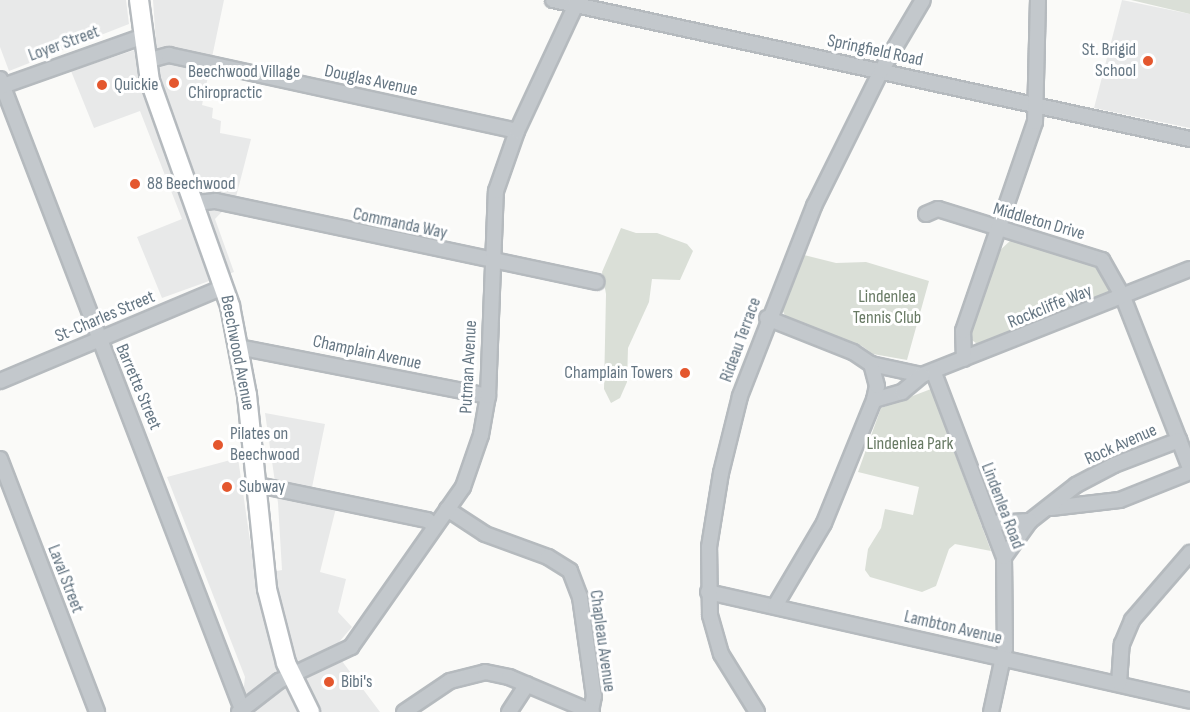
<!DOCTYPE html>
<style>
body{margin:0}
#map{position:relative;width:1190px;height:712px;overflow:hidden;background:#fafaf8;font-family:"Sofia Sans Condensed",sans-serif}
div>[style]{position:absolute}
.built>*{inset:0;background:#e8e9e9}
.green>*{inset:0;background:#dadfd7}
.roads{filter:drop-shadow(2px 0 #b5babe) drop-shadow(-2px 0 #b5babe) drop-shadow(0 2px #b5babe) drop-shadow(0 -2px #b5babe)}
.minor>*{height:14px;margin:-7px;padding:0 7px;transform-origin:7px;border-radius:7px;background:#c3c8cc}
.major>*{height:18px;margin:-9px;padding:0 9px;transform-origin:9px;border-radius:9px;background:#fff}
.dots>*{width:16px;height:16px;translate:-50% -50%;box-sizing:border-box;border:3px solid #fff;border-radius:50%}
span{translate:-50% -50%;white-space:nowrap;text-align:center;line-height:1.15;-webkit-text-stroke:6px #fff;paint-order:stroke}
.street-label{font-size:18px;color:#657683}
.poi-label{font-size:18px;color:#657683}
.right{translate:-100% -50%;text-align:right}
.left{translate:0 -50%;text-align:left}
.park-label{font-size:18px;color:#687a64}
</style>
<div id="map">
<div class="built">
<div style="clip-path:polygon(0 0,126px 0,129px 24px,9px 71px,0 47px)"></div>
<div style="clip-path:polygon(153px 0,224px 0,202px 105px,213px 108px,212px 118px,221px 121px,220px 133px,251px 139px,236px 197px,215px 219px,234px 272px,162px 298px,137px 237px,182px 219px,140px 111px,94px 128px,71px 71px,156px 43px)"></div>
<div style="clip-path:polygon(1122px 0,1190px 14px,1190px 128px,1094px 108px)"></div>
<div style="clip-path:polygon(265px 413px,325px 424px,309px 502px,336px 508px,320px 572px,346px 579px,338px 612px,352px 627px,333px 649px,380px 712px,241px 712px,245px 677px,167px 477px,238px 458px,255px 575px,282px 570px,278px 503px)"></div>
</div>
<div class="green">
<div style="clip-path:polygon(1131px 0,1190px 0,1190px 14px)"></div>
<div style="clip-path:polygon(621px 228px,636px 233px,657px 233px,687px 244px,693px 251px,680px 280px,652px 279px,649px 302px,628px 348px,627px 382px,620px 398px,611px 403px,604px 389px,606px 294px,602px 272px)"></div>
<div style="clip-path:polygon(1011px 240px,1096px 262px,1108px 276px,1110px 291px,1103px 301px,981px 347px,968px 337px,997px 253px)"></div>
<div style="clip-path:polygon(804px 255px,836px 263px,866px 262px,929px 281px,907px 360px,873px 354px,862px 346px,786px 318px,782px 309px)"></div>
<div style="clip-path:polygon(931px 389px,991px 551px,955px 544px,949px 549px,936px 586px,922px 592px,870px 577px,865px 570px,868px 549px,881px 528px,885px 509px,913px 515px,919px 487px,858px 472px,881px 408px)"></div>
</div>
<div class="roads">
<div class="minor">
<div style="left:553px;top:0;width:652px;rotate:12.31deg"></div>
<div style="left:146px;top:61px;width:24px;rotate:-15deg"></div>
<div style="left:169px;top:55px;width:356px;rotate:12.3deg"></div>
<div style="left:0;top:79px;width:675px;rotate:68.99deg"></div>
<div style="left:0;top:87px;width:150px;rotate:-19.5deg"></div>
<div style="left:196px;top:203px;width:20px;rotate:-6deg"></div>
<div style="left:216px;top:201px;width:389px;rotate:12deg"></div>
<div style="left:926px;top:214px;width:13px;rotate:-23deg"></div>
<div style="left:938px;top:209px;width:172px;rotate:17.3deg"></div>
<div style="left:1102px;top:260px;width:43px;rotate:60.4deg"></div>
<div style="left:1123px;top:297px;width:184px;rotate:68.6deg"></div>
<div style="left:767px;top:318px;width:92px;rotate:21.6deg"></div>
<div style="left:853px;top:352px;width:22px;rotate:34deg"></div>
<div style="left:871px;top:364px;width:52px;rotate:12.2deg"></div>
<div style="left:922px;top:375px;width:288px;rotate:-21.6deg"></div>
<div style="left:238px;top:347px;width:255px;rotate:11.1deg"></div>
<div style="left:964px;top:359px;width:28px;rotate:-92deg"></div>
<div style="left:963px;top:331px;width:221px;rotate:-71deg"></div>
<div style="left:1035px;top:122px;width:122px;rotate:-88.6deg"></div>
<div style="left:934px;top:373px;width:197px;rotate:69.2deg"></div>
<div style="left:1004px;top:557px;width:91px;rotate:89.4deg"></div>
<div style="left:1005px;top:648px;width:66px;rotate:102.3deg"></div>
<div style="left:0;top:381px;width:243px;rotate:-22.8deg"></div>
<div style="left:874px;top:400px;width:29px;rotate:-16deg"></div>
<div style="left:902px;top:392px;width:26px;rotate:-40deg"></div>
<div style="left:0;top:459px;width:271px;rotate:69deg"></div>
<div style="left:258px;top:485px;width:173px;rotate:11.7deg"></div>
<div style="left:427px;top:520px;width:10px;rotate:37deg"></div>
<div style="left:1051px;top:508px;width:69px;rotate:-6.6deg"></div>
<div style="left:1120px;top:500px;width:75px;rotate:-21.8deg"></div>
<div style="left:447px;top:509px;width:45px;rotate:33.3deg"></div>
<div style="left:485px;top:534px;width:67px;rotate:20.1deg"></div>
<div style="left:548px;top:557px;width:26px;rotate:32deg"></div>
<div style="left:570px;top:571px;width:28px;rotate:69deg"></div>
<div style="left:580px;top:597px;width:100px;rotate:82deg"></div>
<div style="left:594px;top:696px;width:16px;rotate:101deg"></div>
<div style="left:1030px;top:521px;width:58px;rotate:-38deg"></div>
<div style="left:1076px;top:485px;width:43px;rotate:-27.8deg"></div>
<div style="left:1114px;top:465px;width:70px;rotate:-21deg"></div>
<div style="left:991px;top:523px;width:39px;rotate:-3deg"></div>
<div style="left:1030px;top:521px;width:44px;rotate:125.8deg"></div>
<div style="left:708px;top:592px;width:494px;rotate:12.7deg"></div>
<div style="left:775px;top:606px;width:96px;rotate:-59.4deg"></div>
<div style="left:824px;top:523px;width:133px;rotate:-67.9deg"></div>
<div style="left:874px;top:400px;width:14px;rotate:-78deg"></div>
<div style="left:877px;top:386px;width:23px;rotate:-105deg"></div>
<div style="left:1119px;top:683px;width:39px;rotate:-86deg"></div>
<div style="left:1122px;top:644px;width:26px;rotate:-67deg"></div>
<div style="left:1132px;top:620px;width:89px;rotate:-49.1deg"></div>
<div style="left:239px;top:712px;width:51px;rotate:-37.8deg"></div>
<div style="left:279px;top:681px;width:80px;rotate:-25.3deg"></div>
<div style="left:351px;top:647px;width:195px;rotate:-55deg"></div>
<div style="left:463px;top:487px;width:55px;rotate:-70.9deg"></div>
<div style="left:481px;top:435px;width:40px;rotate:-80deg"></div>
<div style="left:488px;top:396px;width:205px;rotate:-87.8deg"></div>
<div style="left:496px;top:191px;width:64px;rotate:-70.7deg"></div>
<div style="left:517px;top:131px;width:145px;rotate:-65deg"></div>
<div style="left:404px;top:712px;width:55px;rotate:-34deg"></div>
<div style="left:450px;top:681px;width:36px;rotate:-14deg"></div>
<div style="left:485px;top:672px;width:25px;rotate:12deg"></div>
<div style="left:509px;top:677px;width:90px;rotate:22.9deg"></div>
<div style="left:509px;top:712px;width:33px;rotate:-57deg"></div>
<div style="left:757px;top:712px;width:68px;rotate:-121.8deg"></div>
<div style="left:721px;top:654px;width:41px;rotate:-105.8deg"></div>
<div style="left:710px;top:615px;width:68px;rotate:-90.8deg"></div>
<div style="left:709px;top:547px;width:75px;rotate:-80.8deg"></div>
<div style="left:721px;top:473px;width:79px;rotate:-76.1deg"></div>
<div style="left:740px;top:396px;width:204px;rotate:-68.7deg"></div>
<div style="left:814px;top:206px;width:151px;rotate:-63.6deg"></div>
<div style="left:881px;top:71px;width:82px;rotate:-59.4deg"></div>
</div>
<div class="major">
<div style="left:139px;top:0;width:82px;rotate:82.3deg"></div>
<div style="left:150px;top:81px;width:239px;rotate:70.4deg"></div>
<div style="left:230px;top:306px;width:91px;rotate:79.2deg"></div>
<div style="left:247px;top:395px;width:195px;rotate:84.1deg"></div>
<div style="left:267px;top:589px;width:76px;rotate:75.6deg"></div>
<div style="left:286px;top:663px;width:55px;rotate:63.9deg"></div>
</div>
</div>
<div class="dots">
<div style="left:1148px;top:61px;background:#e4572e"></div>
<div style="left:174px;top:83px;background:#e4572e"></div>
<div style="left:102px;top:85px;background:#e4572e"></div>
<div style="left:135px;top:184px;background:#e4572e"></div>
<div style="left:685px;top:373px;background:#e4572e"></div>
<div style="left:218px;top:445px;background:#e4572e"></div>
<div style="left:227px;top:487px;background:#e4572e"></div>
<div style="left:329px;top:682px;background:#e4572e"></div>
</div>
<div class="street-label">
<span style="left:64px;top:44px;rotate:-20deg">Loyer Street</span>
<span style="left:875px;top:51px;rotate:12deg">Springfield Road</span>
<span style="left:371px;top:81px;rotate:12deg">Douglas Avenue</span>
<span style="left:1039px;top:222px;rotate:16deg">Middleton Drive</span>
<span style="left:400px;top:224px;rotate:12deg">Commanda Way</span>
<span style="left:1050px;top:307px;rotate:-22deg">Rockcliffe Way</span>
<span style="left:105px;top:317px;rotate:-23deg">St-Charles Street</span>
<span style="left:741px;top:340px;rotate:-70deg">Rideau Terrace</span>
<span style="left:237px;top:353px;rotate:79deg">Beechwood Avenue</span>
<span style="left:367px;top:353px;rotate:12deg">Champlain Avenue</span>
<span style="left:469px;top:367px;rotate:-87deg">Putman Avenue</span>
<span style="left:138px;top:387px;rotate:67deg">Barrette Street</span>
<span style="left:1121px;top:445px;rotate:-24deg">Rock Avenue</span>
<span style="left:1002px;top:506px;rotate:69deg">Lindenlea Road</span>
<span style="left:65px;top:579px;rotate:69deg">Laval Street</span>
<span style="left:953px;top:628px;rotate:13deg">Lambton Avenue</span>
<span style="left:602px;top:641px;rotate:82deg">Chapleau Avenue</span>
</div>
<div class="poi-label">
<span class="right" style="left:1136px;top:61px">St. Brigid<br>School</span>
<span class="left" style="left:188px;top:83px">Beechwood Village<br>Chiropractic</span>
<span class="left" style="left:114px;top:85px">Quickie</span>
<span class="left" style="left:147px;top:184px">88 Beechwood</span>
<span class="right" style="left:673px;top:373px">Champlain Towers</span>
<span class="left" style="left:230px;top:445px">Pilates on<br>Beechwood</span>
<span class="left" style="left:239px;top:487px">Subway</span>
<span class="left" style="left:341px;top:682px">Bibi's</span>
</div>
<div class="park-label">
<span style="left:887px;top:308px">Lindenlea<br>Tennis Club</span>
<span style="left:910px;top:444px">Lindenlea Park</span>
</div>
</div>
